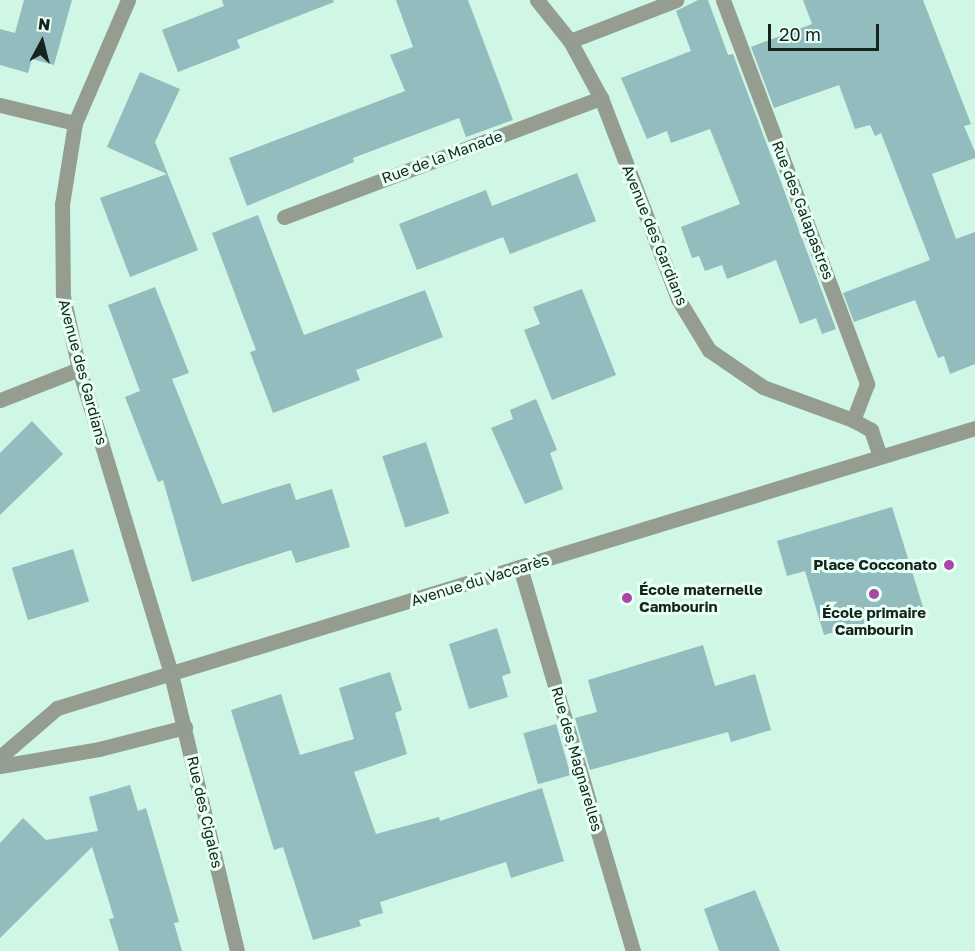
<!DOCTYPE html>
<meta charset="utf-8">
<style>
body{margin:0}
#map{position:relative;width:975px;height:951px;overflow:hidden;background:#d0f6e6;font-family:"Golos Text",sans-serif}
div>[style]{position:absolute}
.building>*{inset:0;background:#92bcbe;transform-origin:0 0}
.street>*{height:15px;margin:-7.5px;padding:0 7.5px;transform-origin:7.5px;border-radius:7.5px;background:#949d90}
.dots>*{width:16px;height:16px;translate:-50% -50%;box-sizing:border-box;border:3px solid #e8fff5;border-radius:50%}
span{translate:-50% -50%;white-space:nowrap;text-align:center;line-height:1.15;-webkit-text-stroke:6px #e8fff5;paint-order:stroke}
.street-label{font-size:15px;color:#15231d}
.poi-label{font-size:15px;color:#15231d;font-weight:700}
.right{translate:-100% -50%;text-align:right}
.left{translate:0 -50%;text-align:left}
.north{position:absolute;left:12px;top:12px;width:60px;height:60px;-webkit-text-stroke:4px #e8fff5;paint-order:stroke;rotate:7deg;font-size:16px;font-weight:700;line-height:24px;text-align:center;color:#15231d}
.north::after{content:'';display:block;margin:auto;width:21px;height:27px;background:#15231d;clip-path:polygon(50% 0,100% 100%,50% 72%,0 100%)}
.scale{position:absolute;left:768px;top:24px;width:111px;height:27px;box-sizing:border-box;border:3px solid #15231d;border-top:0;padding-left:8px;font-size:18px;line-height:21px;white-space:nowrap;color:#15231d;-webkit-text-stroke:4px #e8fff5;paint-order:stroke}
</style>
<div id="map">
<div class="building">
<div style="clip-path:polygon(24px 0,72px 0,54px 65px,32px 59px,28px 73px,0 65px,0 29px,15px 33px)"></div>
<div style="clip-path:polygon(222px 0,333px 0,334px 2px,237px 40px,240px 48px,178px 72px,162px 30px,224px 6px)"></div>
<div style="clip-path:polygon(396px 0,468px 0,513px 120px,466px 137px,459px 118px,353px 158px,354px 162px,247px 206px,229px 158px,405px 91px,390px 55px,413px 47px)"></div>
<div style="clip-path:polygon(698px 0,708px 0,728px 55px,733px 54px,836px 329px,822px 334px,816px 318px,800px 324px,776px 260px,727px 279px,722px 265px,705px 271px,699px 256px,692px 258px,681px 227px,740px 204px,710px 129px,671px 143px,667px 131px,647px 139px,621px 78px,691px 51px,676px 11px)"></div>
<div style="clip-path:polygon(803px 0,923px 0,971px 124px,964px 126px,975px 152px,975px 158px,932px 174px,956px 239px,975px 232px,975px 364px,950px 374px,944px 356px,938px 358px,915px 300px,854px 322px,843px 293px,930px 260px,881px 133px,875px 136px,870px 125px,855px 129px,839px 85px,774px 108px,751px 47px,812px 24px)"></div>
<div style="clip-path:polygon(140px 72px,180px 89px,155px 142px,198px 250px,130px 277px,100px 198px,167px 174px,107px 147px)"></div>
<div style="clip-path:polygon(577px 173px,596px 221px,510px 254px,503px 237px,417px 270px,399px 224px,486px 190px,492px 206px)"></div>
<div style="clip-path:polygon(258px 215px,304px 335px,425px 290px,443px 337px,356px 370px,360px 380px,273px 413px,250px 352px,256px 350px,212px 233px)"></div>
<div style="clip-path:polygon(155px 287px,189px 373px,172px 379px,222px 504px,290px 483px,296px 500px,332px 489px,350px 547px,296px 563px,291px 550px,192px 582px,163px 480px,158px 482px,125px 397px,140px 391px,108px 305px)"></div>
<div style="clip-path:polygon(582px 289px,616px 375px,552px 400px,524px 330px,540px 324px,533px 307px)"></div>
<div style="clip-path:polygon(536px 399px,557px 450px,550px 453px,563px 489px,525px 504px,491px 428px,513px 419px,510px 410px)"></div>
<div style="clip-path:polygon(32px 421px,63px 454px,0 515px,0 453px)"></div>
<div style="left:426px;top:442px;width:75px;height:46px;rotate:72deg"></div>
<div style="clip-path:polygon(892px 507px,923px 607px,824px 635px,805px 571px,787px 576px,777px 541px)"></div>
<div style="left:73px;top:549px;width:55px;height:64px;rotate:73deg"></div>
<div style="clip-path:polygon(497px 628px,511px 673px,502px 676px,508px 697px,469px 709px,449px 644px)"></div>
<div style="clip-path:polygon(703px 645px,715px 686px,755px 674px,771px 730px,731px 742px,728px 732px,590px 770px,575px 718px,597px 712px,588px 680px)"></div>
<div style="clip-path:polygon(390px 672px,402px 710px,395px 713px,407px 754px,354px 772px,376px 834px,439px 817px,440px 821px,542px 788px,564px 861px,511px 878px,506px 862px,380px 902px,383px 913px,359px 920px,361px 926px,313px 940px,283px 847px,274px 850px,231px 710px,281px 694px,300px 755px,354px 739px,339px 688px)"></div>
<div style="left:556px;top:724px;width:53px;height:34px;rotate:74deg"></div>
<div style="clip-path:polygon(130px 785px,138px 811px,146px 808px,179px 922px,174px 923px,182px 951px,119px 951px,109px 919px,114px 918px,92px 847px,0 938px,0 843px,23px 818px,46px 840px,98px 831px,89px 797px)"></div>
<div style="clip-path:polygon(755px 890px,780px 951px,719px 951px,704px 909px)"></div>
</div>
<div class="street">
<div style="left:128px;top:0;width:134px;rotate:113.3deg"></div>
<div style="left:75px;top:123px;width:82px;rotate:99.1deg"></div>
<div style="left:62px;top:204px;width:92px;rotate:89.4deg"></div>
<div style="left:63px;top:296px;width:75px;rotate:77.6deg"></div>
<div style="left:79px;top:369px;width:319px;rotate:73.2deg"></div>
<div style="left:171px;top:674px;width:285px;rotate:76.6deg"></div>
<div style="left:537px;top:0;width:53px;rotate:51.2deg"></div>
<div style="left:570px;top:41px;width:65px;rotate:61.5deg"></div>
<div style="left:601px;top:98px;width:215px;rotate:69deg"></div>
<div style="left:678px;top:299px;width:60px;rotate:58.7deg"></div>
<div style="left:709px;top:350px;width:65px;rotate:34.4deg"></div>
<div style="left:763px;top:387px;width:96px;rotate:20.1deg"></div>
<div style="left:853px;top:420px;width:21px;rotate:29deg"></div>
<div style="left:871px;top:430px;width:28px;rotate:71deg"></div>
<div style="left:723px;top:0;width:410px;rotate:69.4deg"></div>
<div style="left:867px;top:384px;width:39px;rotate:111deg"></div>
<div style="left:570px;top:41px;width:114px;rotate:-21.1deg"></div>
<div style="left:0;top:105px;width:77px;rotate:13.5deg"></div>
<div style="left:284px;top:217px;width:339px;rotate:-20.6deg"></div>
<div style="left:0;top:400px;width:85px;rotate:-21.4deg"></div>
<div style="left:520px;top:567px;width:400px;rotate:73.6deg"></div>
<div style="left:0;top:757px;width:75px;rotate:-40.7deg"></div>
<div style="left:57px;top:708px;width:960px;rotate:-16.96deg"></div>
<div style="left:0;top:766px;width:100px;rotate:-9.7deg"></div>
<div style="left:99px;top:749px;width:89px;rotate:-14.3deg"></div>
</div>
<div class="dots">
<div style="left:949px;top:565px;background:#ac45a8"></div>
<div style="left:874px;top:594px;background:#ac45a8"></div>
<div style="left:627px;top:598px;background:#ac45a8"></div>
</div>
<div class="street-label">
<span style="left:442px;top:157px;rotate:-20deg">Rue de la Manade</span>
<span style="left:803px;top:210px;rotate:69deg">Rue des Galapastres</span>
<span style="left:655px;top:235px;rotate:68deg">Avenue des Gardians</span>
<span style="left:83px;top:372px;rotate:75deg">Avenue des Gardians</span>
<span style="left:480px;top:580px;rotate:-17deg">Avenue du Vaccarès</span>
<span style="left:577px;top:759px;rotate:74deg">Rue des Magnarelles</span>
<span style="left:205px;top:812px;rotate:77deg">Rue des Cigales</span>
</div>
<div class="poi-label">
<span class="right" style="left:937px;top:565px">Place Cocconato</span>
<span class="left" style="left:639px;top:598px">École maternelle<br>Cambourin</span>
<span style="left:874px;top:621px">École primaire<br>Cambourin</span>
</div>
<div class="north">N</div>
<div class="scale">20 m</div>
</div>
